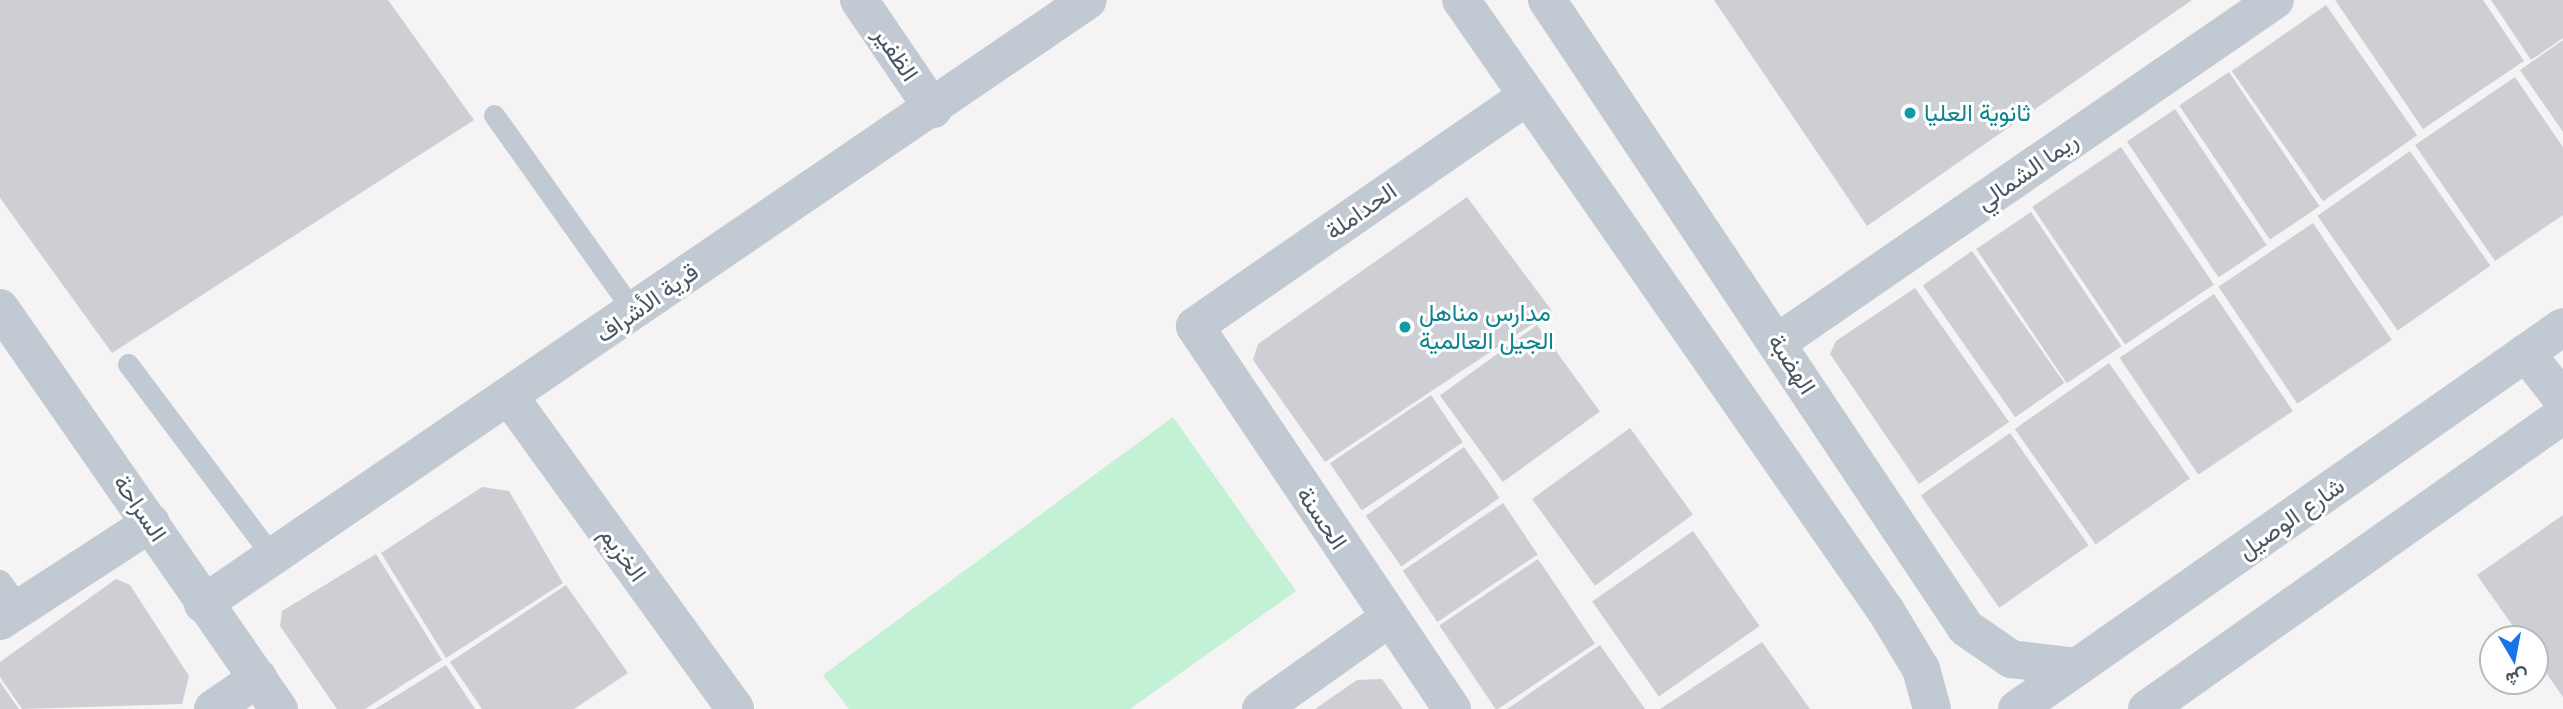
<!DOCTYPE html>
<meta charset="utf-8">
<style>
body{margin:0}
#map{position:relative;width:2563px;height:709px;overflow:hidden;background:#f5f3f3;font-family:Raleway,Vazirmatn,sans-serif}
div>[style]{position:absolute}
.green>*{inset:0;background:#c3f1d5}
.building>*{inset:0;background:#cdcfd5;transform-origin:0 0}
.service>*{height:21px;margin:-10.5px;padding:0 10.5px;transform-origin:10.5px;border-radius:10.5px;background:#c1cad2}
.minor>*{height:38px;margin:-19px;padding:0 19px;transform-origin:19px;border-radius:19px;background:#c1cad2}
.tertiary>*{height:38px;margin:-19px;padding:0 19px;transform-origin:19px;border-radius:19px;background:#c1cad2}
.dots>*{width:19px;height:19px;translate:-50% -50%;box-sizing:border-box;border:4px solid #fff;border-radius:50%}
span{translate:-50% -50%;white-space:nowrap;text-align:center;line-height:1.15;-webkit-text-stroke:6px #fff;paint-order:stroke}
.street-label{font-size:24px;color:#4a5661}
.culture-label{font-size:24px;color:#0d838f}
.left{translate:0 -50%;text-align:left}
.north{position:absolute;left:2479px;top:625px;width:70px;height:70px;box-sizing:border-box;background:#fff;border:2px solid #b7bbc0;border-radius:50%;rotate:170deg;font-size:19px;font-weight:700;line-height:28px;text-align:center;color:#4a5661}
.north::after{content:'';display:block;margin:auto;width:24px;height:32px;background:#1a73e8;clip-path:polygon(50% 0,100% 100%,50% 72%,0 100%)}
</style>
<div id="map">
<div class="green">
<div style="clip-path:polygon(1173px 417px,1296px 591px,1130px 709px,849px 709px,823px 675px)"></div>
</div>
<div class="building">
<div style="clip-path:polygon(0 0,388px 0,474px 120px,112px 353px,0 198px)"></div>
<div style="clip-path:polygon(1714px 0,2192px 0,1867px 226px)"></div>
<div style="clip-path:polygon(2335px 0,2483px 0,2524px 61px,2423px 129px)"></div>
<div style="clip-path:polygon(2491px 0,2563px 0,2563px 38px,2531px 60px)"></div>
<div style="left:2326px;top:5px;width:159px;height:115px;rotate:55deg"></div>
<div style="clip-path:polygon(2563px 40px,2563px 132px,2520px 70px)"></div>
<div style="left:2229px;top:72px;width:162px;height:60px;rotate:56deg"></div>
<div style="clip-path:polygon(2515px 77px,2563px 147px,2563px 215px,2495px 261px,2415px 145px)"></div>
<div style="left:2175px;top:109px;width:164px;height:58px;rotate:56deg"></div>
<div style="left:2121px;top:147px;width:166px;height:107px;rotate:56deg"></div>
<div style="left:2410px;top:151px;width:140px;height:113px;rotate:55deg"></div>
<div style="clip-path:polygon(1467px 197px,1552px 311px,1325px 462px,1253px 360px,1258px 344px)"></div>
<div style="left:2031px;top:212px;width:162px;height:66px;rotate:56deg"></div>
<div style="left:2313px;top:223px;width:141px;height:114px;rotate:56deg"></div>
<div style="left:1972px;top:251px;width:161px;height:60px;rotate:55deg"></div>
<div style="clip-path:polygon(1915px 288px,2009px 422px,1919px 484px,1830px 354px,1836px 341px)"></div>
<div style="left:2214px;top:294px;width:141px;height:114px;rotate:56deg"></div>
<div style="left:1537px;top:325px;width:107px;height:120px;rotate:54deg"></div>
<div style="left:2109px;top:363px;width:141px;height:115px;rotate:55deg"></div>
<div style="left:1431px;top:395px;width:57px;height:122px;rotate:56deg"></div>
<div style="left:1630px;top:428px;width:107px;height:121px;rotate:54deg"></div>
<div style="left:2010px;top:433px;width:137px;height:109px;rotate:55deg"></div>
<div style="left:1464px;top:447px;width:62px;height:120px;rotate:55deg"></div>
<div style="clip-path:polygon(482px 487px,509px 491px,563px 583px,446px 658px,381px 553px)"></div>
<div style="left:1503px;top:503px;width:62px;height:121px;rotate:56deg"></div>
<div style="clip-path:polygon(2563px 515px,2563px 697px,2535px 657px,2535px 639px,2522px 639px,2477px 575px)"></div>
<div style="left:1693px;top:531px;width:116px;height:123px;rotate:55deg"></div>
<div style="clip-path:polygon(376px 554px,442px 660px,365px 709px,337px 709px,280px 626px,282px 611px)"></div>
<div style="left:1538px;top:559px;width:102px;height:119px;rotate:56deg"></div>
<div style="clip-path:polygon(116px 579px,130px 585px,189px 676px,182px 704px,22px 709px,0 677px,0 662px)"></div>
<div style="clip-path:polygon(566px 585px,628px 673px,574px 709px,482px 709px,450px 662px)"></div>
<div style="clip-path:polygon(1762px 642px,1810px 709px,1660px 709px)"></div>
<div style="clip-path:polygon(1600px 645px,1645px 709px,1507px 709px)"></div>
<div style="clip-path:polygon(446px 665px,475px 709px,375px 709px)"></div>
<div style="clip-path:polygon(1382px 679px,1403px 709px,1315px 709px,1357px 680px)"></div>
<div style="clip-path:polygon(0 682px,19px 709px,0 709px)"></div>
</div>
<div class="service">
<div style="left:494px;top:115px;width:242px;rotate:54.6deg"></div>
<div style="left:128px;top:364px;width:241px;rotate:53.1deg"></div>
<div style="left:0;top:580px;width:34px;rotate:54deg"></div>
</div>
<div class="minor">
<div style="left:859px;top:0;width:132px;rotate:55.8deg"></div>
<div style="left:1461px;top:0;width:744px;rotate:55.18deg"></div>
<div style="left:1886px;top:611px;width:68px;rotate:58.9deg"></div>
<div style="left:1921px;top:669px;width:41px;rotate:74.6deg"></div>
<div style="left:1547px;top:0;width:755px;rotate:56.29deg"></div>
<div style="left:1966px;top:628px;width:55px;rotate:34.6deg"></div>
<div style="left:2011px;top:659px;width:66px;rotate:6.9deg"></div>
<div style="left:0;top:308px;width:489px;rotate:55.2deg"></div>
<div style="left:1778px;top:342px;width:603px;rotate:-34.53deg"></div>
<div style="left:511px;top:399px;width:382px;rotate:54.1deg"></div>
<div style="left:203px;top:604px;width:1071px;rotate:-34.31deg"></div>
<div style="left:0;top:621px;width:180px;rotate:-33deg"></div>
<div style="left:213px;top:709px;width:55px;rotate:-34.6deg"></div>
<div style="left:1261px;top:709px;width:156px;rotate:-35.3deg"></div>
<div style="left:1452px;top:709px;width:461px;rotate:-123.9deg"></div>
<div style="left:1195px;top:326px;width:404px;rotate:-34.7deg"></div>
</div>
<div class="tertiary">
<div style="left:2526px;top:353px;width:60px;rotate:51.8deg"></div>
<div style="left:2017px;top:709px;width:666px;rotate:-34.98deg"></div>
<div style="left:2147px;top:709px;width:509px;rotate:-35.25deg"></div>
</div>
<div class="dots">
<div style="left:1910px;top:113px;background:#0f9aa8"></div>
<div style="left:1405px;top:327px;background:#0f9aa8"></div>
</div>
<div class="street-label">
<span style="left:896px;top:54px;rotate:56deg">الظفير</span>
<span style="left:2027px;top:171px;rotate:-35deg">ريما الشمالي</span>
<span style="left:1361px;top:211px;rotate:-35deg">الحداملة</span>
<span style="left:647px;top:303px;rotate:-35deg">قرية الأشراف</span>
<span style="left:1792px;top:364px;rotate:57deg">الهضبة</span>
<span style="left:140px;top:508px;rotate:56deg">السراحة</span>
<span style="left:1322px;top:518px;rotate:56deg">الحسنة</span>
<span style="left:2291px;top:518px;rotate:-35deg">شارع الوصيل</span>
<span style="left:623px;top:554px;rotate:54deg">الخزيم</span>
</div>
<div class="culture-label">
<span class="left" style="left:1924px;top:113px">ثانوية العليا</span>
<span class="left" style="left:1419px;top:327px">مدارس مناهل<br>الجيل العالمية</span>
</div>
<div class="north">ش</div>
</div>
